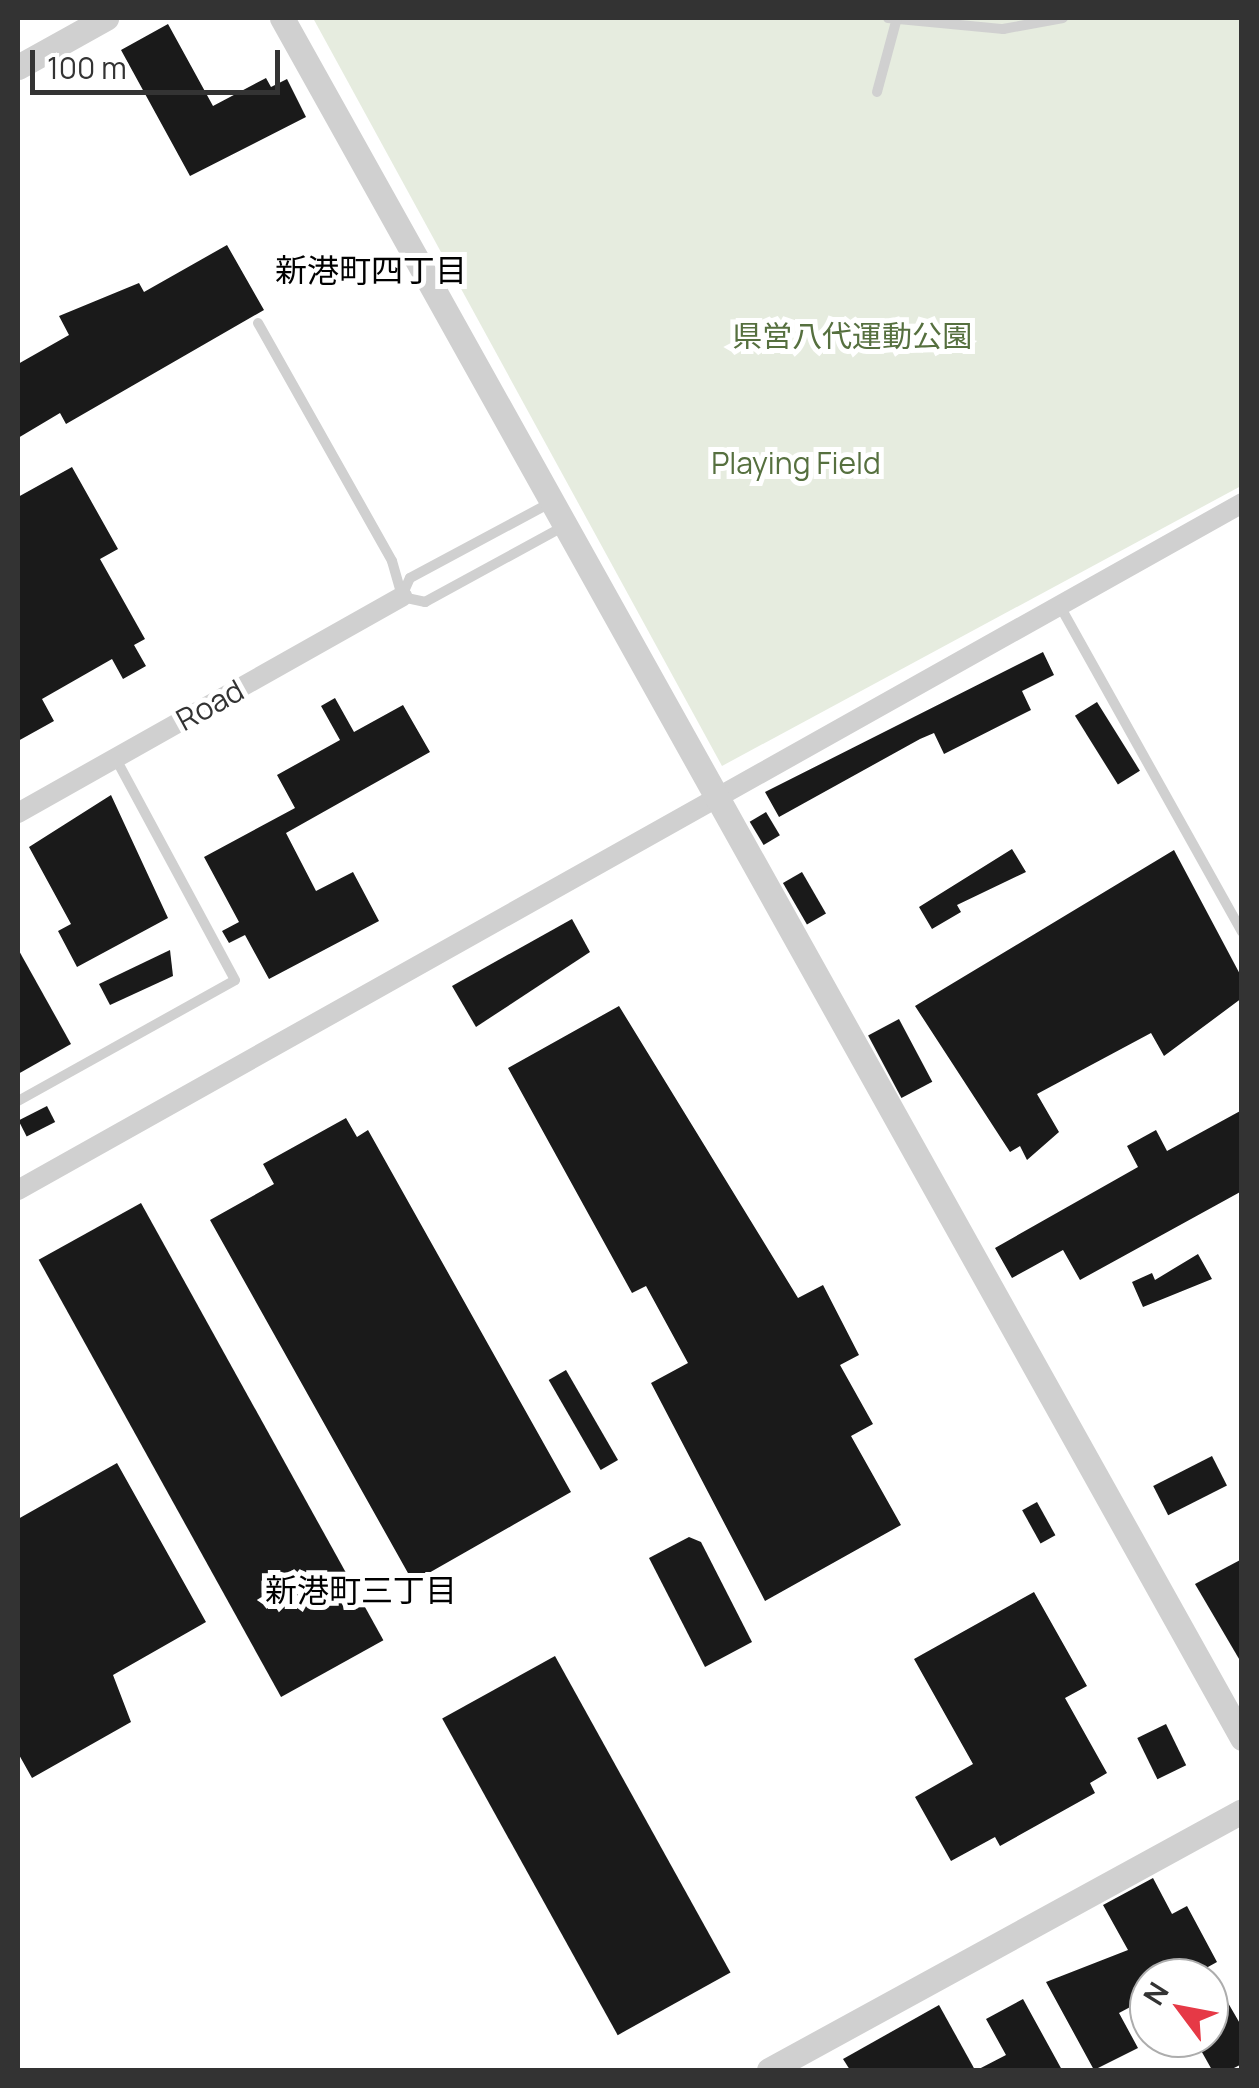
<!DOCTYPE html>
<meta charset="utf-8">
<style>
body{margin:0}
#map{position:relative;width:1259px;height:2088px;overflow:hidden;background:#fff;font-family:Manrope,"Noto Sans JP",sans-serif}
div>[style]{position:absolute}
.green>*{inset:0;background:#e6ecdf}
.building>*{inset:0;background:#1a1a1a;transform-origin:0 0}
.service>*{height:10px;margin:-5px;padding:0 5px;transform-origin:5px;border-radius:5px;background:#d0d0d0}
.minor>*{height:20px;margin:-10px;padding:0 10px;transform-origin:10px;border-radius:10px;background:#d0d0d0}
.tertiary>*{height:25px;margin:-12.5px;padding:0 12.5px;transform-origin:12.5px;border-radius:12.5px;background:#d0d0d0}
span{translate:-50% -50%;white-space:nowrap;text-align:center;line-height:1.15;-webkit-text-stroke:10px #fff;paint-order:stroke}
.park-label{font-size:30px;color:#56703f}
.street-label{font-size:30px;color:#333}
.neighbourhood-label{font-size:32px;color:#000}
.frame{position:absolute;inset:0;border:20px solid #333;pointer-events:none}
.north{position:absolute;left:1129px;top:1958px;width:100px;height:100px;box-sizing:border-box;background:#fff;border:2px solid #adadad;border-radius:50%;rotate:302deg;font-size:28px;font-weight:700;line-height:40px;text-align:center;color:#333}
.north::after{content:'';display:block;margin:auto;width:35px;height:45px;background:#e63946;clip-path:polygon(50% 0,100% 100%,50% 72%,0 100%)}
.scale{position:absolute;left:30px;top:50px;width:250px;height:45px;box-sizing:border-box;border:5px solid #333;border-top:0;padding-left:12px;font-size:30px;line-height:35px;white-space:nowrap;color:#333;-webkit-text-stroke:8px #fff;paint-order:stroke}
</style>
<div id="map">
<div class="green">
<div style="clip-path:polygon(313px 18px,1241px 18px,1241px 486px,722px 766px)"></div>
</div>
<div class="building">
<div style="clip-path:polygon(168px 24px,213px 106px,266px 78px,271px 87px,287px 79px,306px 117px,190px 176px,121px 50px)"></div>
<div style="clip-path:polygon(227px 245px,264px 310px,66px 424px,60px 413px,18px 438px,18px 364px,69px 335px,59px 316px,139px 283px,144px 292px)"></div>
<div style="clip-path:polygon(72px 467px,118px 549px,100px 559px,145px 639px,134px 645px,146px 666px,123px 679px,112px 659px,42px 699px,54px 721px,18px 741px,18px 497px)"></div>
<div style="clip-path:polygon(1043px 652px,1054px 675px,1022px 691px,1031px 710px,944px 754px,934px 733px,920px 739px,779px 817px,765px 792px)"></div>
<div style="clip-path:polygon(335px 698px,354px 732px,403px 705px,430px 752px,286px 833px,316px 891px,353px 872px,379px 921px,269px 979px,245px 935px,229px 943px,222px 931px,239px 922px,204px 857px,295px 808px,277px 775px,340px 740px,321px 706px)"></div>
<div style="left:1097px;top:702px;width:81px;height:26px;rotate:58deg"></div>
<div style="clip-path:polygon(111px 795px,168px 918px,77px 967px,58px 931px,71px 924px,29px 847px)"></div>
<div style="left:766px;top:812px;width:27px;height:19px;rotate:59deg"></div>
<div style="clip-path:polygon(1012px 849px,1026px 872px,957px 905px,961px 912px,932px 929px,919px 907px)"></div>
<div style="clip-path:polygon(1174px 850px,1242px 978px,1242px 998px,1164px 1056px,1151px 1033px,1037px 1094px,1059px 1132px,1027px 1160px,1020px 1146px,1010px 1152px,915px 1006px)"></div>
<div style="left:802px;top:872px;width:48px;height:22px;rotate:60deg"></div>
<div style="clip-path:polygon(572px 919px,590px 952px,476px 1027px,452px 986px)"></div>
<div style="clip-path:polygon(18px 949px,71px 1044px,18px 1074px)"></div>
<div style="clip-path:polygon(170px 950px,173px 976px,110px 1005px,99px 984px)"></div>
<div style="clip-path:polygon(619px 1006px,798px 1298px,823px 1285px,859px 1355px,840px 1365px,873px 1424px,851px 1436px,901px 1525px,765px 1601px,651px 1383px,688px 1363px,646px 1286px,632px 1293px,508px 1068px)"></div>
<div style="left:899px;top:1019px;width:71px;height:35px;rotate:62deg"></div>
<div style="left:47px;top:1106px;width:18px;height:32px;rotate:63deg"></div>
<div style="clip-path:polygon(1242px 1110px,1242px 1191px,1080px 1280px,1063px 1250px,1012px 1278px,995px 1248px,1138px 1167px,1127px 1146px,1156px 1130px,1167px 1151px)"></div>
<div style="clip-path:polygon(346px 1118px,357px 1137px,368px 1130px,571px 1492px,413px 1582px,210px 1220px,274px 1184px,263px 1164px)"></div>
<div style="left:141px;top:1203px;width:500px;height:117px;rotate:61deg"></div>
<div style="clip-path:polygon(1198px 1254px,1212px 1279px,1143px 1307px,1132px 1282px,1152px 1273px,1155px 1280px)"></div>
<div style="left:566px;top:1370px;width:104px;height:20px;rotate:60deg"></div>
<div style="left:1212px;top:1456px;width:33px;height:66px;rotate:63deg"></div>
<div style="clip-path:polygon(117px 1463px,206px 1622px,113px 1675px,131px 1722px,32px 1778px,18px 1753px,18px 1519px)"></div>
<div style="left:1037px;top:1502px;width:38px;height:17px;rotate:61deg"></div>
<div style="clip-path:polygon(689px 1537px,701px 1542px,752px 1642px,705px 1667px,649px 1558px)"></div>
<div style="clip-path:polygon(1242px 1559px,1242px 1664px,1195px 1584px)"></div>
<div style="clip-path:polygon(1034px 1592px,1087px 1686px,1065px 1698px,1107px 1773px,1090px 1783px,1095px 1793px,1000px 1846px,995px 1837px,951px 1861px,915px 1797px,973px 1764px,914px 1659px)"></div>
<div style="left:555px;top:1656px;width:362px;height:129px;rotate:61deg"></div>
<div style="left:1166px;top:1724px;width:46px;height:32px;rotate:64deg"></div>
<div style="clip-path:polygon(1153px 1878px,1172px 1914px,1187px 1906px,1217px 1962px,1188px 1978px,1149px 1978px,1149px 1997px,1119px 2013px,1138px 2048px,1094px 2070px,1046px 1982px,1128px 1950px,1103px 1905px)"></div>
<div style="clip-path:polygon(1220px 1989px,1242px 2027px,1242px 2064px,1230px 2070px,1212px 2070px,1194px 2038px,1209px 2038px,1209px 1996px)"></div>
<div style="clip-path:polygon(1023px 1999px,1062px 2070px,977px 2070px,1006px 2055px,986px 2019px)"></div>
<div style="clip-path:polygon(939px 2005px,975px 2070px,850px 2070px,843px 2059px)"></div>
</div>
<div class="service">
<div style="left:888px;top:18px;width:116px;rotate:5.5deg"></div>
<div style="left:1003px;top:29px;width:61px;rotate:-10.4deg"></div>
<div style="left:877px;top:92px;width:77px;rotate:-74.9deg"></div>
<div style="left:258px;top:323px;width:273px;rotate:60.6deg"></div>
<div style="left:392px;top:561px;width:37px;rotate:74deg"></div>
<div style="left:402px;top:597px;width:24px;rotate:12deg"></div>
<div style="left:425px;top:602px;width:161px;rotate:-28.6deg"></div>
<div style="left:401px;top:598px;width:22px;rotate:-66deg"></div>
<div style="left:410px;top:578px;width:161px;rotate:-28.2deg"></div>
<div style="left:1061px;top:608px;width:371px;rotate:60.8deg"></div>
<div style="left:18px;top:1101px;width:248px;rotate:-29.1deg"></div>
<div style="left:235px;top:980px;width:249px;rotate:-118.3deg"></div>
</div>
<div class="minor">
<div style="left:18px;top:813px;width:441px;rotate:-29.4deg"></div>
<div style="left:18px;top:1190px;width:1404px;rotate:-29.3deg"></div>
</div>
<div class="tertiary">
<div style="left:282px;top:18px;width:1970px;rotate:60.83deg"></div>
<div style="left:18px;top:67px;width:101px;rotate:-29.1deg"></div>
<div style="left:769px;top:2070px;width:539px;rotate:-28.7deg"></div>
</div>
<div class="park-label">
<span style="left:852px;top:336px">県営八代運動公園</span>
<span style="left:796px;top:463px">Playing Field</span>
</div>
<div class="street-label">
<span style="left:210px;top:705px;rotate:-29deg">Road</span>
</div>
<div class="neighbourhood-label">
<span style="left:371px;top:270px">新港町四丁目</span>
<span style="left:361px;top:1590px">新港町三丁目</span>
</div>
<div class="frame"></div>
<div class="north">N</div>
<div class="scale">100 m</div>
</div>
